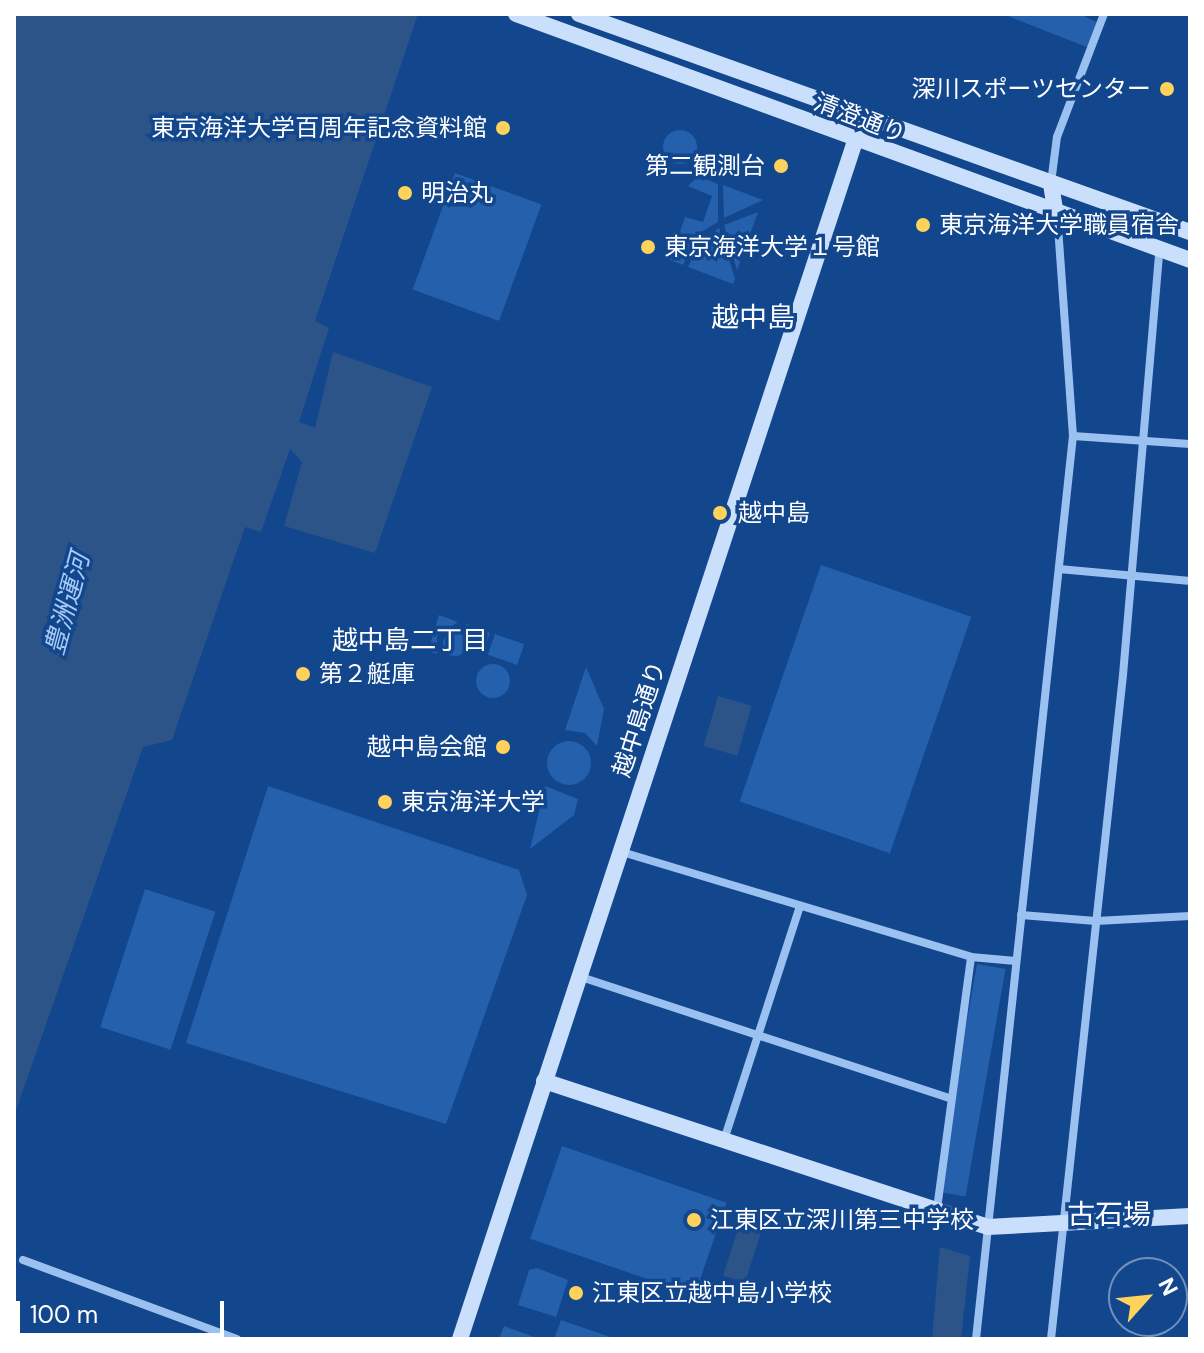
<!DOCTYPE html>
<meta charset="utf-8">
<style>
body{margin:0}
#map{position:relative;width:1204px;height:1353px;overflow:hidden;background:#12468d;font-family:"DM Sans","Noto Sans JP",sans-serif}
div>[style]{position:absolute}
.green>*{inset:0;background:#2460ac;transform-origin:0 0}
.round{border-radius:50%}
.water>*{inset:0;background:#2d5488;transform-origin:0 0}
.street>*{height:8px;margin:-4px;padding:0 4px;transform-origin:4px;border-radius:4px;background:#9bc1f1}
.secondary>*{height:16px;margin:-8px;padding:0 8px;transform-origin:8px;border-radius:8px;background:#c9dffc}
.dots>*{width:22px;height:22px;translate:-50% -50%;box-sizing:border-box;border:4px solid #12468d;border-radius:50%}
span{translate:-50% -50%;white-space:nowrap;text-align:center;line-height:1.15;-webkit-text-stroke:7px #12468d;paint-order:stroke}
.poi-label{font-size:24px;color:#fff}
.right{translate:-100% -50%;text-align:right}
.left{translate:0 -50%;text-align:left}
.street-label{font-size:24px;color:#fff}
.water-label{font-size:26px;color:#a7cbf8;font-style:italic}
.neighbourhood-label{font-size:26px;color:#fff}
.quarter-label{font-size:28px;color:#fff}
.frame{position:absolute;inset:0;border:16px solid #fff;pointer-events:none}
.north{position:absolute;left:1108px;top:1257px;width:80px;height:80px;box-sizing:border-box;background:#12468d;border:2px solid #7190bb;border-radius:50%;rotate:63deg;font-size:22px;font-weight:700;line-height:32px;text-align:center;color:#fff}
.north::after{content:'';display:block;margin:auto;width:28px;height:36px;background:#ffd25b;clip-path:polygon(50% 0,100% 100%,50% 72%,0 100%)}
.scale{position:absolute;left:16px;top:1301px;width:208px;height:36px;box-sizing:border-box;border:4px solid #fff;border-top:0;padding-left:10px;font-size:24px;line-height:28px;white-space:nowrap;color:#fff;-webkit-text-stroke:6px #12468d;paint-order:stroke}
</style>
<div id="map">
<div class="green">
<div style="clip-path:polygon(1003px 14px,1080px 14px,1098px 23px,1089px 48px)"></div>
<div class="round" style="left:663px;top:130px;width:34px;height:34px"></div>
<div style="left:455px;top:173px;width:92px;height:124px;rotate:20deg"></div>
<div style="clip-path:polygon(698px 176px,718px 184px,718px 222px,698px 234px,683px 265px,670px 260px,685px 217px,703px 222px,712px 196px,688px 186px)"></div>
<div style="clip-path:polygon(723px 185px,763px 200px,724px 218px)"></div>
<div style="clip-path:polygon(758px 212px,737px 270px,724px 225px)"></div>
<div style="clip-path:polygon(719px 228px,735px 279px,733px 284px,688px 267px,701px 240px)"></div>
<div style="left:821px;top:565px;width:159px;height:250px;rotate:19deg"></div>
<div style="clip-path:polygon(439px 615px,458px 622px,437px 636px,437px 654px,428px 651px)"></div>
<div style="clip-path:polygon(466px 624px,490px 633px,482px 654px,473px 650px)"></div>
<div class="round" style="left:443px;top:632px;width:24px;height:24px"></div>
<div style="left:495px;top:634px;width:31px;height:22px;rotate:19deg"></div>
<div class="round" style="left:476px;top:664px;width:34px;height:34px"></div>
<div style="clip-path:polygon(586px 667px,604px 709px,597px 746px,585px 733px,565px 730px)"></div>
<div class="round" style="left:547px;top:741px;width:44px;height:44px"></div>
<div style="clip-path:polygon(268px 786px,519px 870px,527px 895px,446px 1124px,186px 1043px)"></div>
<div style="clip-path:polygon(545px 786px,578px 799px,574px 815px,530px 849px)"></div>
<div style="left:145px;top:889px;width:74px;height:145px;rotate:18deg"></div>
<div style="left:977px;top:964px;width:29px;height:231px;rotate:10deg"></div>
<div style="left:562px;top:1146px;width:174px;height:98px;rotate:19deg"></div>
<div style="clip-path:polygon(537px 1268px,568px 1280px,556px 1317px,518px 1305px,529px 1270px)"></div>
<div style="clip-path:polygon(561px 1320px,616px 1339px,554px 1339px)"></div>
<div style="clip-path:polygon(504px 1326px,540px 1339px,499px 1339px)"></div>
</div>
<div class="water">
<div style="clip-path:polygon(14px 14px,418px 14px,315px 321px,329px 328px,299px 422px,315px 428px,333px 352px,432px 387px,375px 553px,284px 526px,302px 462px,290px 449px,261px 532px,245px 527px,172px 740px,143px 747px,14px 1116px)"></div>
<div style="left:718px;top:696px;width:35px;height:52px;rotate:16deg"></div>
<div style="left:739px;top:1226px;width:23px;height:52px;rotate:18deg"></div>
<div style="clip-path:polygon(940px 1247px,970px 1256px,961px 1339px,932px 1339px)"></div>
</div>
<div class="street">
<div style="left:1051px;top:183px;width:46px;rotate:-82.6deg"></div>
<div style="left:1057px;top:137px;width:132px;rotate:-69.1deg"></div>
<div style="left:1073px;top:436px;width:117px;rotate:3.9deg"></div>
<div style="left:1059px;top:569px;width:132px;rotate:5.2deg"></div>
<div style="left:622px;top:852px;width:364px;rotate:16.7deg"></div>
<div style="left:971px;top:957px;width:45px;rotate:5.1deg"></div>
<div style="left:1021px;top:915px;width:75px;rotate:4.6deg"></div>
<div style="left:1096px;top:921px;width:94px;rotate:-3deg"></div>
<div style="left:581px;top:977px;width:390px;rotate:18.2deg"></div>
<div style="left:724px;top:1140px;width:246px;rotate:-72deg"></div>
<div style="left:937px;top:1209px;width:254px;rotate:-82.3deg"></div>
<div style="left:23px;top:1260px;width:228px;rotate:20.3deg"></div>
<div style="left:976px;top:1339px;width:908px;rotate:-83.87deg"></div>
<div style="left:1073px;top:436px;width:209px;rotate:-94.1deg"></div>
<div style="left:1051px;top:1339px;width:668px;rotate:-83.81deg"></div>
<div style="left:1123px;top:675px;width:426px;rotate:-85.1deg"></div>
</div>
<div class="secondary">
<div style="left:516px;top:14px;width:717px;rotate:20.05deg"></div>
<div style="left:579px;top:14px;width:649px;rotate:19.64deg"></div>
<div style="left:1051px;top:184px;width:45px;rotate:81deg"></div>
<div style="left:544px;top:1081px;width:467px;rotate:18.2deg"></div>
<div style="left:988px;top:1227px;width:202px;rotate:-3.1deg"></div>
<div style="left:460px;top:1339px;width:1290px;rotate:-71.75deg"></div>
</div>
<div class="dots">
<div style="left:1167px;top:89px;background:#ffd25b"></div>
<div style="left:503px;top:128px;background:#ffd25b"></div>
<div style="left:781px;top:166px;background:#ffd25b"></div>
<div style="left:405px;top:193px;background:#ffd25b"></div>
<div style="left:923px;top:225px;background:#ffd25b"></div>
<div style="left:648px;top:247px;background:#ffd25b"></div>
<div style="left:720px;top:513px;background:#ffd25b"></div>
<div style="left:303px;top:674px;background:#ffd25b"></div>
<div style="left:503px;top:747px;background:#ffd25b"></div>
<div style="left:385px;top:802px;background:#ffd25b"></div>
<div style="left:694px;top:1220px;background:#ffd25b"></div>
<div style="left:576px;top:1293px;background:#ffd25b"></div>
</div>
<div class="poi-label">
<span class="right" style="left:1151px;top:89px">深川スポーツセンター</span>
<span class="right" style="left:487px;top:128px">東京海洋大学百周年記念資料館</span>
<span class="right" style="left:765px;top:166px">第二観測台</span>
<span class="left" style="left:421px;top:193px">明治丸</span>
<span class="left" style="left:939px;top:225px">東京海洋大学職員宿舎</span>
<span class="left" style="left:664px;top:247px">東京海洋大学１号館</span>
<span class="left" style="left:738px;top:513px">越中島</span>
<span class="left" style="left:319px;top:674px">第２艇庫</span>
<span class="right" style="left:487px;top:747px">越中島会館</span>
<span class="left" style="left:401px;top:802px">東京海洋大学</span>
<span class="left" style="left:710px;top:1220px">江東区立深川第三中学校</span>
<span class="left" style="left:592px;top:1293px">江東区立越中島小学校</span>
</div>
<div class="street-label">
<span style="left:860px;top:118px;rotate:21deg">清澄通り</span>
<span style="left:639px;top:719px;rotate:-72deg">越中島通り</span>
</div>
<div class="water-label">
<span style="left:68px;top:604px;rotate:-75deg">豊洲運河</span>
</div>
<div class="neighbourhood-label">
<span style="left:410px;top:641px">越中島二丁目</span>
</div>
<div class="quarter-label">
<span style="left:753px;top:318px">越中島</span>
<span style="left:1109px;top:1215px">古石場</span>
</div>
<div class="frame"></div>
<div class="north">N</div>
<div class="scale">100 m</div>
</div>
